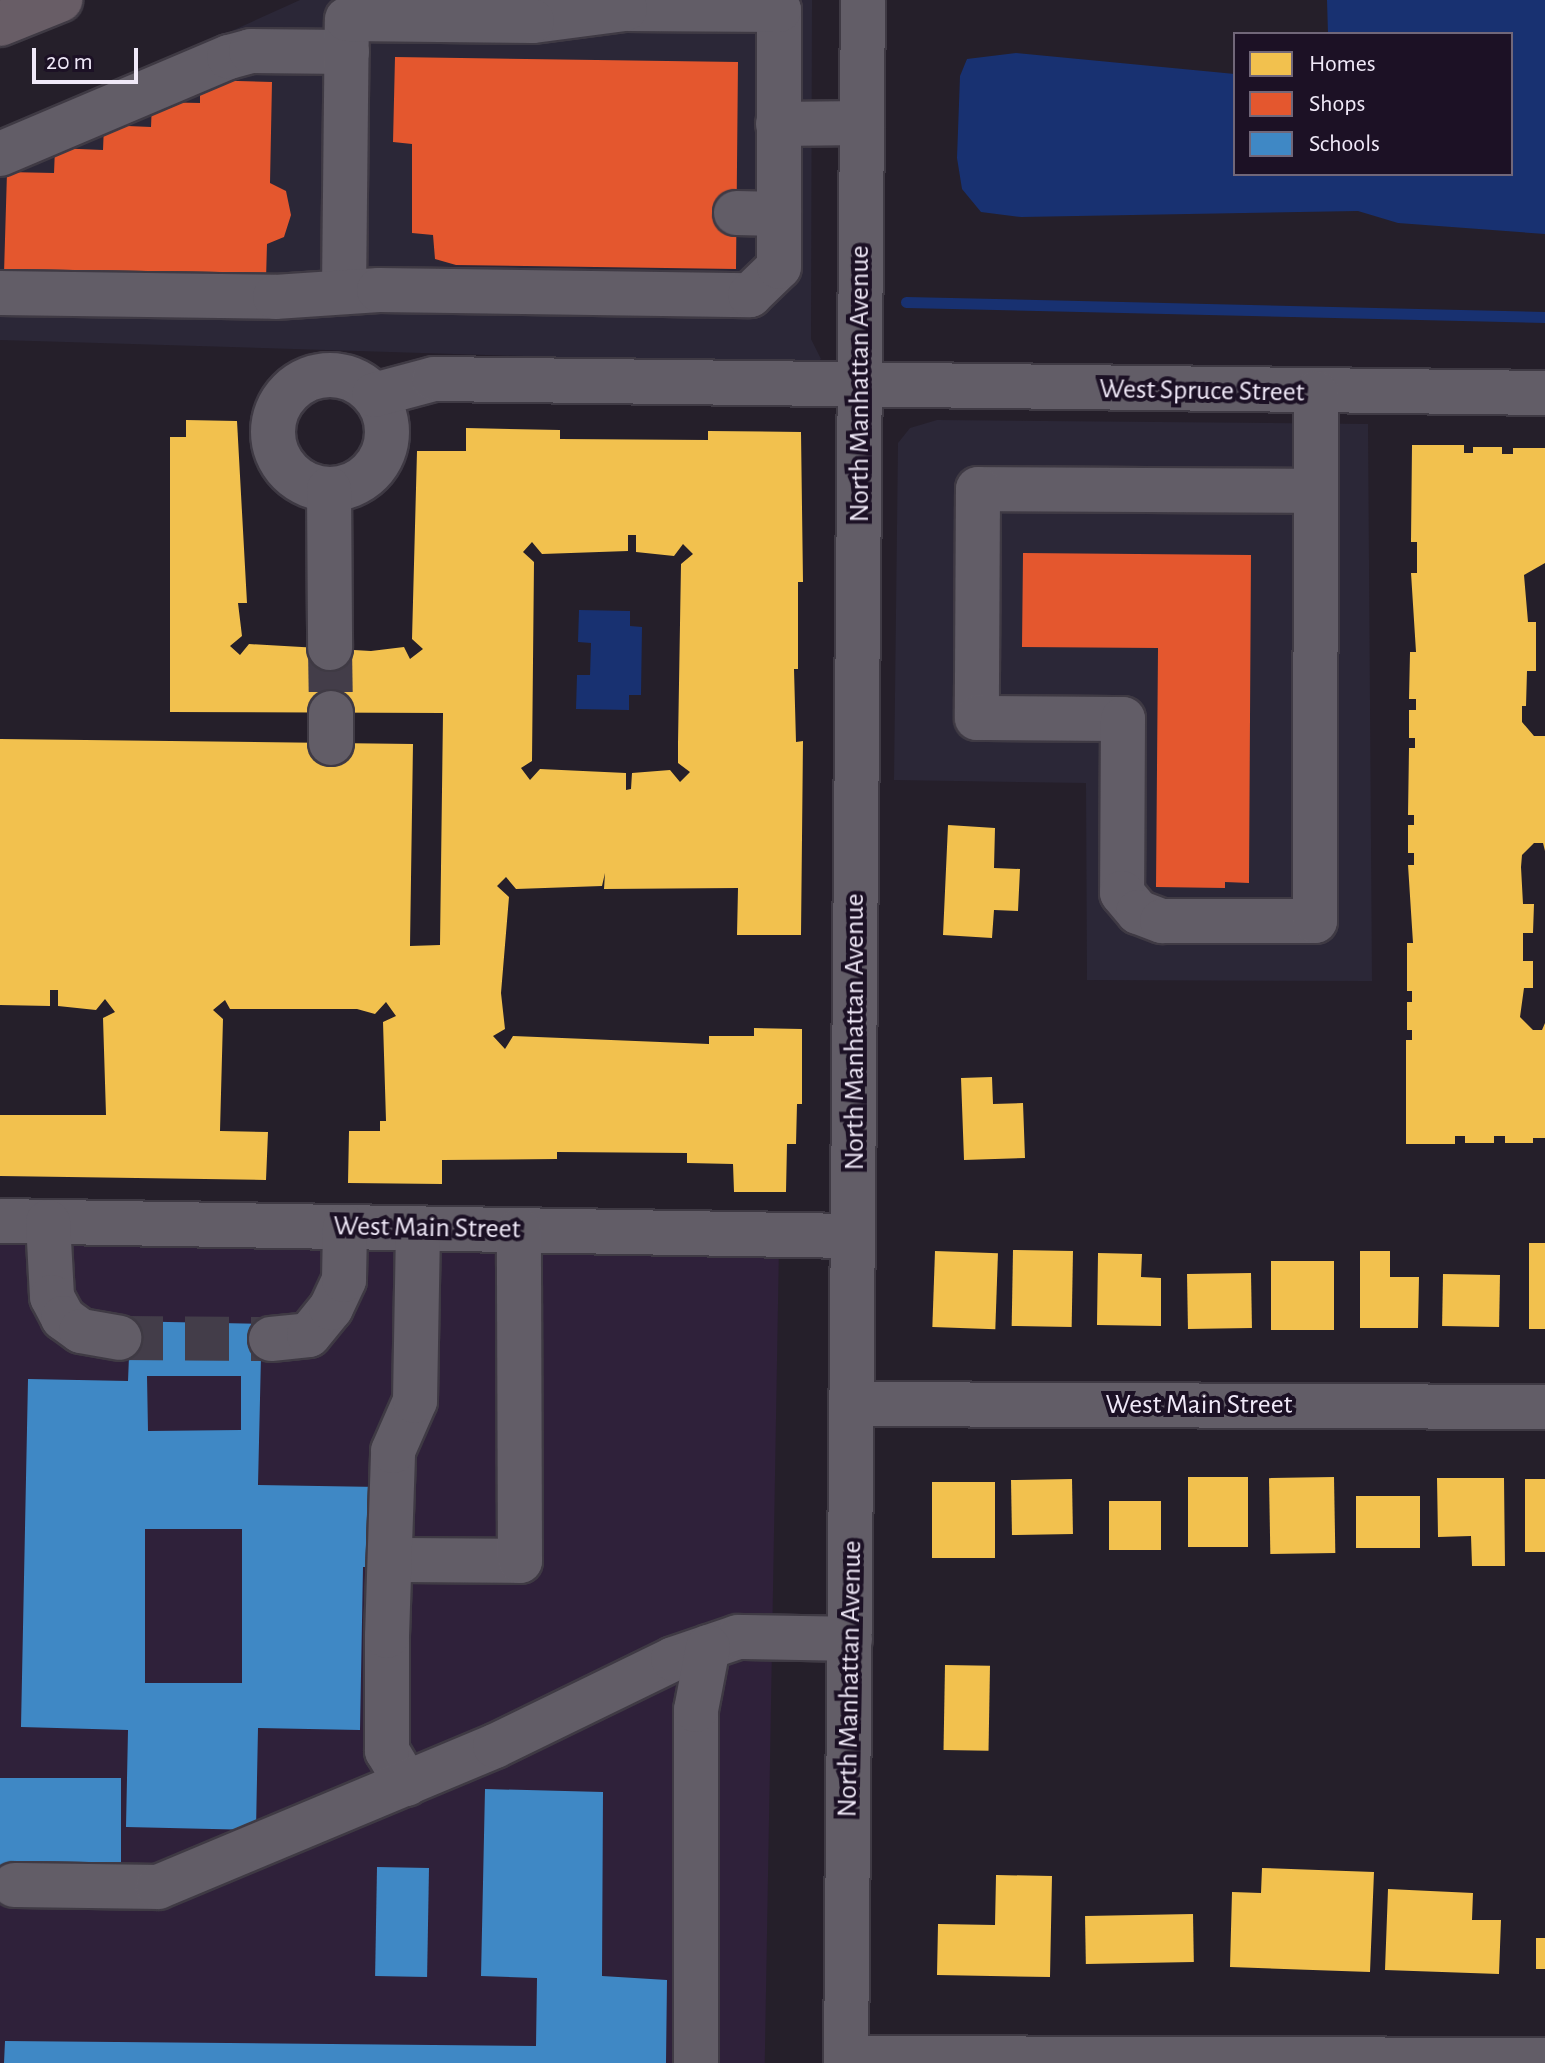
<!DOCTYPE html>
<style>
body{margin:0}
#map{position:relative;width:1545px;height:2063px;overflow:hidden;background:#251f2a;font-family:"Alegreya Sans",sans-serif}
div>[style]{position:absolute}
.commercial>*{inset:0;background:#2b2737}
.built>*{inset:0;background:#2f213a;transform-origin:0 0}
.water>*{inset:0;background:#183171}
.homes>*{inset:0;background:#f2c14e;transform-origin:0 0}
.shops>*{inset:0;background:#e4572e}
.schools>*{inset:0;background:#3f88c5;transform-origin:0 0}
.stream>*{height:11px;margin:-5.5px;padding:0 5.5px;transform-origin:5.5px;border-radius:5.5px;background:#183171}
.minor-tunnel>*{height:44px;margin-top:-22px;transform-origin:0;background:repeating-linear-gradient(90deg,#433d49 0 44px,transparent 0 66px)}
.roads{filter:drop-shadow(2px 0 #3f3a44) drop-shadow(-2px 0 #3f3a44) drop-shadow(0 2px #3f3a44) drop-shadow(0 -2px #3f3a44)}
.minor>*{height:44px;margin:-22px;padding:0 22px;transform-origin:22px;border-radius:22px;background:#625d67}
.minor>.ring{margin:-22px;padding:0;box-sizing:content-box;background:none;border:44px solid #625d67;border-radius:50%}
.major>*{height:44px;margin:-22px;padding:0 22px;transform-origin:22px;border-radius:22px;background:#685d66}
span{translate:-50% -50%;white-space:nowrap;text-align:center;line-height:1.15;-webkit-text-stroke:8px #1c1125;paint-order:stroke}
.street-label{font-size:28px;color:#f0e9f8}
.legend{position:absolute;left:1233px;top:32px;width:280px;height:144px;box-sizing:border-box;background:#1c1125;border:2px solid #716779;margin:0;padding:10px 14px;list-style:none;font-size:24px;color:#f0e9f8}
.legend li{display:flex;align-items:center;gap:16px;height:40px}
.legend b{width:40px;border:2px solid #716779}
.scale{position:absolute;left:32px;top:48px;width:106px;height:36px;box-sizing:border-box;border:4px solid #f0e9f8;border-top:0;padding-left:10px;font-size:24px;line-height:28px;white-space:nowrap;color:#f0e9f8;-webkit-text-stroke:6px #1c1125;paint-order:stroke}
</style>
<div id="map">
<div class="commercial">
<div style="clip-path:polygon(300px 0,812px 0,811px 339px,821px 359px,814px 365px,0 340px,0 136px)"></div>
<div style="clip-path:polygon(937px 420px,1368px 424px,1372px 981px,1087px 980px,1086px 783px,894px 780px,898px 443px,910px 428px)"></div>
</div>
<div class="built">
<div style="left:0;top:1239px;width:779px;height:824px;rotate:1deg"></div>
</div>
<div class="water">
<div style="clip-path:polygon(1327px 0,1545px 0,1545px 234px,1398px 223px,1358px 211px,1021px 217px,981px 212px,962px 189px,957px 158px,960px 76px,967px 59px,1016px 53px,1235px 74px,1235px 174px,1511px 174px,1511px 34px,1328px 34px)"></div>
<div style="clip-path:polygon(579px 610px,630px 611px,630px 626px,642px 627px,641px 695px,629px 695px,629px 710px,576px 709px,577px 675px,590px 675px,591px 643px,578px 642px)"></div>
</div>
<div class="homes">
<div style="clip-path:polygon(evenodd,186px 420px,237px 421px,247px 603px,238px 603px,242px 636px,230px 646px,240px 655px,249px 644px,371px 651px,404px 647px,410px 659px,423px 649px,412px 639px,417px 451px,466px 451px,466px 428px,560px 430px,560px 439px,708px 440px,708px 431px,801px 432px,803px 582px,798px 582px,798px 669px,794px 669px,796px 742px,803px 741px,801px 935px,737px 935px,738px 888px,604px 889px,605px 873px,602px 886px,516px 889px,506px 877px,497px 886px,509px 897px,501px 993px,505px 1029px,493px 1036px,505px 1049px,513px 1036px,709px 1044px,709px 1036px,754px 1036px,754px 1028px,802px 1029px,802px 1104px,797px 1104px,796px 1144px,787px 1144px,786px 1192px,734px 1192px,733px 1164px,687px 1163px,687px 1153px,557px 1152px,557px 1159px,442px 1160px,442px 1184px,348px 1183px,349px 1131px,380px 1131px,380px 1121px,386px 1121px,383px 1022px,396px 1016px,386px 1002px,375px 1014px,357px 1009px,230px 1009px,225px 1000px,213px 1010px,223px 1019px,220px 1131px,268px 1132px,266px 1180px,0 1176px,0 1115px,106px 1115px,103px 1018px,115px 1012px,105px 999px,96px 1010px,58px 1006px,58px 990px,50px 990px,50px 1006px,0 1005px,0 739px,413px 744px,410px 946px,440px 945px,443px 713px,170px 712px,170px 437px,186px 437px,186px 420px,628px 535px,636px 535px,636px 552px,674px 556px,683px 544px,693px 554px,681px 564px,678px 743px,678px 763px,690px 772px,680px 782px,670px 770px,632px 773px,631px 789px,626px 790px,626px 773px,540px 769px,530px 780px,521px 768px,532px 761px,534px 562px,523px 552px,532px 542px,542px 554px,628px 551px,628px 535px)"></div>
<div style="clip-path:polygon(1412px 445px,1464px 445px,1464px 453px,1473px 453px,1473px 447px,1502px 447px,1502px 454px,1513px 454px,1513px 448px,1545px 448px,1545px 563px,1524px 575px,1528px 622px,1536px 622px,1536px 671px,1527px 671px,1526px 706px,1522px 706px,1522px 722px,1534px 736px,1545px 736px,1545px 851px,1543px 843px,1534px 843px,1522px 855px,1521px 867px,1523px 904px,1534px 904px,1533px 933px,1523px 933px,1523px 961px,1533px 961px,1533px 988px,1524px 988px,1520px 1017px,1533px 1030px,1542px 1030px,1545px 1023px,1545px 1138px,1533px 1138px,1533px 1143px,1505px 1143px,1505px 1136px,1494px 1136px,1494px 1143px,1465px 1143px,1465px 1136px,1455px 1136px,1455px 1144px,1406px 1144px,1406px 1040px,1412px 1040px,1412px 1030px,1407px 1030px,1407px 1002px,1412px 1002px,1412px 991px,1407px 991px,1407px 943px,1413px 943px,1408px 865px,1414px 865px,1414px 853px,1408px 853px,1408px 825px,1414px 825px,1414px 815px,1408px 815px,1409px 748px,1415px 748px,1415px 738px,1409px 738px,1409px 710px,1416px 710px,1416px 699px,1409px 699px,1410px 652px,1416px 652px,1411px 573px,1417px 573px,1417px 542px,1411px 542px)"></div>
<div style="clip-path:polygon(948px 825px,995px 828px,994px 868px,1020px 869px,1018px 911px,994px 910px,992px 938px,943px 935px)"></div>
<div style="clip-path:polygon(992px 1077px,993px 1104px,1023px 1103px,1025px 1158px,964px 1160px,961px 1078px)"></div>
<div style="left:1529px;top:1243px;width:16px;height:86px"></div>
<div style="left:1013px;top:1250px;width:60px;height:76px;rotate:1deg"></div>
<div style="left:935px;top:1251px;width:63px;height:76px;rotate:2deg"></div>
<div style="clip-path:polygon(1360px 1251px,1390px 1251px,1390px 1277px,1419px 1277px,1418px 1328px,1360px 1328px)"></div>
<div style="clip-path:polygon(1098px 1253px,1142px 1254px,1141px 1277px,1161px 1278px,1161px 1326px,1097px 1325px)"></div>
<div style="left:1271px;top:1261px;width:63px;height:69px"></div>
<div style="left:1251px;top:1273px;width:55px;height:64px;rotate:89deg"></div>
<div style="left:1443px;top:1274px;width:57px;height:52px;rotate:1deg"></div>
<div style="left:1248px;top:1477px;width:70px;height:60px;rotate:90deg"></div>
<div style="left:1334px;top:1477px;width:76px;height:65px;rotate:89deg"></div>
<div style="clip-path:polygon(1437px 1478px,1504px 1478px,1505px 1566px,1472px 1566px,1471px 1536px,1438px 1537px)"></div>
<div style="left:1072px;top:1479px;width:55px;height:61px;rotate:89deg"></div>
<div style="left:1525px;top:1479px;width:20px;height:73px"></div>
<div style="left:932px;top:1482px;width:63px;height:76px"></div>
<div style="left:1356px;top:1496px;width:64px;height:52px"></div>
<div style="left:1161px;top:1501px;width:49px;height:52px;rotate:90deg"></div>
<div style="left:945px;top:1665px;width:45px;height:85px;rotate:1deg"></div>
<div style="clip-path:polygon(1262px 1868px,1374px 1872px,1370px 1972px,1230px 1967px,1232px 1892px,1261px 1893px)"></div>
<div style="clip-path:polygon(996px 1875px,1052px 1876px,1050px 1977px,937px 1975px,938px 1924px,995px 1925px)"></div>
<div style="clip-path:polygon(1388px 1889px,1473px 1893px,1472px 1920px,1501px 1920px,1499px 1974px,1385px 1970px)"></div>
<div style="left:1193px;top:1914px;width:48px;height:108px;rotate:89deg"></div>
<div style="left:1536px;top:1938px;width:9px;height:31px"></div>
</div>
<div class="shops">
<div style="clip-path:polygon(395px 57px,738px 62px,736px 269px,456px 265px,435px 259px,433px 235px,412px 233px,412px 144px,393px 142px)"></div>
<div style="clip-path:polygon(200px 80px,272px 82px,270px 183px,286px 191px,291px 215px,284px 237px,267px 244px,266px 280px,4px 273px,7px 172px,54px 173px,55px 148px,103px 150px,104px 125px,151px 127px,152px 102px,200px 103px)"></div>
<div style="clip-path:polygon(1023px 553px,1251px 555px,1249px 883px,1225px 882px,1225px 888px,1156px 887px,1158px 648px,1022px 647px)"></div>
</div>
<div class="schools">
<div style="clip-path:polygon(evenodd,119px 1321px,271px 1324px,261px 1356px,258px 1485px,379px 1487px,378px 1567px,363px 1567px,360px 1730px,258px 1728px,256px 1830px,126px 1827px,128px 1730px,21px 1727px,28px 1379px,128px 1381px,129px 1356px,119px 1321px,147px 1376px,241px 1376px,241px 1430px,148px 1431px,147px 1376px,119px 1321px,145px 1529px,242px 1529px,242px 1683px,145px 1683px,145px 1529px)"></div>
<div style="left:0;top:1778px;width:121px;height:89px"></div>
<div style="clip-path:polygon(485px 1789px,603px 1792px,602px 1976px,667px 1980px,666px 2063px,4px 2063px,5px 2041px,536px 2046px,537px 1978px,481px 1976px)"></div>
<div style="left:377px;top:1867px;width:52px;height:109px;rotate:1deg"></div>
</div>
<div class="stream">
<div style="left:906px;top:302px;width:639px;rotate:1.34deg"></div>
</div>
<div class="minor-tunnel">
<div style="left:330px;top:648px;width:65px;rotate:89.1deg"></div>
<div style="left:119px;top:1338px;width:152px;rotate:0.4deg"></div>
</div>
<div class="roads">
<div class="minor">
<div style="left:778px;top:124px;width:84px;rotate:-0.7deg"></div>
<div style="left:0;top:154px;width:249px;rotate:-23deg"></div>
<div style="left:229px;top:57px;width:23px;rotate:-15deg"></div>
<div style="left:251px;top:51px;width:96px;rotate:0.6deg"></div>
<div style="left:736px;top:213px;width:43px;rotate:1.3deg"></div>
<div style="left:344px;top:292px;width:270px;rotate:-89.4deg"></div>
<div style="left:0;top:293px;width:275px;rotate:0.8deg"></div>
<div style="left:275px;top:297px;width:104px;rotate:-3.9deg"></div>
<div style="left:379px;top:290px;width:371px;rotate:0.8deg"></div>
<div style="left:750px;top:295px;width:40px;rotate:-44deg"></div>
<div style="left:779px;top:267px;width:257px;rotate:-90deg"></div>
<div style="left:779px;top:10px;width:154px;rotate:-179.6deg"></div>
<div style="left:625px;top:9px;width:94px;rotate:172.6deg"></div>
<div style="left:532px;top:21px;width:185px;rotate:-179.4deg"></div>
<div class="ring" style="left:273px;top:375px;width:70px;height:70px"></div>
<div style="left:374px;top:395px;width:62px;rotate:-14.9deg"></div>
<div style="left:434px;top:379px;width:1111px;rotate:0.72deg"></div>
<div style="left:329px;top:489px;width:159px;rotate:89.6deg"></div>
<div style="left:1315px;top:491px;width:337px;rotate:-179.7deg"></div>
<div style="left:978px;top:489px;width:229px;rotate:90.3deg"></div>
<div style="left:977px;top:718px;width:146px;rotate:0.4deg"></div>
<div style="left:1123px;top:719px;width:174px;rotate:90.3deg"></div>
<div style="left:1122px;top:893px;width:25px;rotate:50deg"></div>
<div style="left:1138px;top:912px;width:26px;rotate:21deg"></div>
<div style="left:1162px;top:921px;width:153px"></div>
<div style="left:1315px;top:921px;width:528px;rotate:-89.89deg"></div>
<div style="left:331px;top:713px;width:30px;rotate:90deg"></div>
<div style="left:0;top:1221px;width:853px;rotate:1.01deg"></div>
<div style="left:48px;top:1222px;width:75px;rotate:86.9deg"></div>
<div style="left:52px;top:1297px;width:24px;rotate:62deg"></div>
<div style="left:63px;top:1318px;width:22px;rotate:36deg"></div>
<div style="left:81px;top:1331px;width:39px;rotate:10deg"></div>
<div style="left:271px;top:1339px;width:38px;rotate:-6deg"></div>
<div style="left:309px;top:1335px;width:35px;rotate:-51deg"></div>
<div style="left:331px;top:1308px;width:31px;rotate:-65deg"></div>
<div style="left:344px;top:1280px;width:53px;rotate:-88.9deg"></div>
<div style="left:853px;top:1404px;width:692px;rotate:0.25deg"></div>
<div style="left:390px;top:1560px;width:130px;rotate:0.4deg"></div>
<div style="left:520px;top:1561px;width:331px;rotate:-90.2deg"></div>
<div style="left:407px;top:1784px;width:39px;rotate:-121deg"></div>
<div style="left:387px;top:1751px;width:115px;rotate:-90deg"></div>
<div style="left:387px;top:1636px;width:185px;rotate:-88.1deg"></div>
<div style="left:393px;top:1451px;width:55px;rotate:-66.3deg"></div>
<div style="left:415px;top:1401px;width:173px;rotate:-89deg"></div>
<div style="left:14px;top:1885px;width:144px;rotate:0.8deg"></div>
<div style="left:158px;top:1887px;width:365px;rotate:-22.7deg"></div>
<div style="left:495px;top:1746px;width:198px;rotate:-26deg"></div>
<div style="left:673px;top:1659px;width:69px;rotate:-18.7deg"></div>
<div style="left:738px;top:1637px;width:112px;rotate:1deg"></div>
<div style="left:846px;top:2058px;width:699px;rotate:0.16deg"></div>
<div style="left:696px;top:2063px;width:353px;rotate:-90deg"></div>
<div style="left:696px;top:1710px;width:64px;rotate:-79.2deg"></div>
<div style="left:846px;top:2063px;width:2063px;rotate:-89.53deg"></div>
</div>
<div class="major">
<div style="left:0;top:24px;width:65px;rotate:-21.8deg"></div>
</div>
</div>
<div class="street-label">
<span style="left:860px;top:384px;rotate:-90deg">North Manhattan Avenue</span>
<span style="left:1202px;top:391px;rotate:1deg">West Spruce Street</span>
<span style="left:855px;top:1032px;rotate:-90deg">North Manhattan Avenue</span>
<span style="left:427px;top:1228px;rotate:1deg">West Main Street</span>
<span style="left:1199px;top:1405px">West Main Street</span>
<span style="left:850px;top:1679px;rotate:-89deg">North Manhattan Avenue</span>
</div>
<ul class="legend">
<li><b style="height:22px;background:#f2c14e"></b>Homes</li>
<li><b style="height:22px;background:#e4572e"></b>Shops</li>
<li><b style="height:22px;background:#3f88c5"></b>Schools</li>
</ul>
<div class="scale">20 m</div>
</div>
